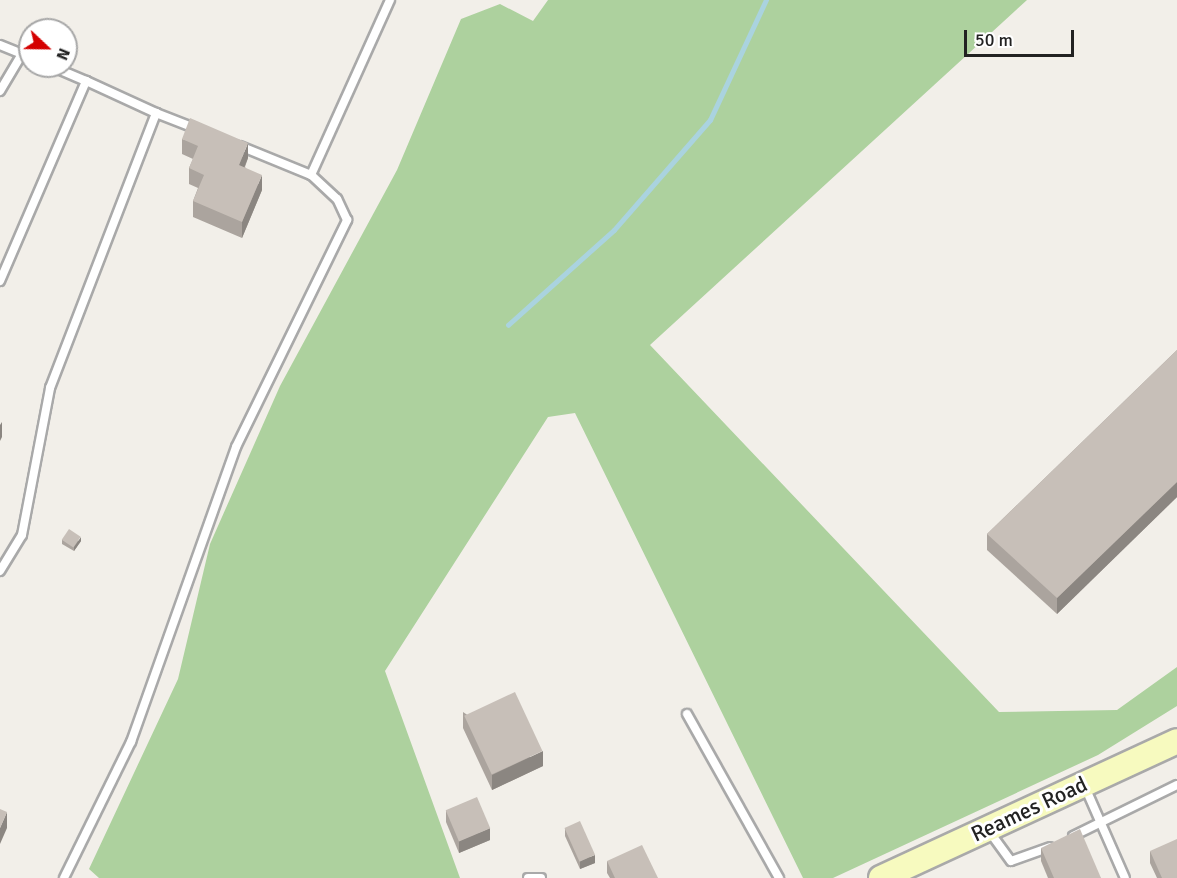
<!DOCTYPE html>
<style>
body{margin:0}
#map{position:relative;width:1177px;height:878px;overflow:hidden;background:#f2efe9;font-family:Signika,sans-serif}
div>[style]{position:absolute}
.forest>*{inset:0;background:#add19e}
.stream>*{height:4.5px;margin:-2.25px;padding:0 2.25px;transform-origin:2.25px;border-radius:2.25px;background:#aad3df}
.roads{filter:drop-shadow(2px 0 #a9a9a9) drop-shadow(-2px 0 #a9a9a9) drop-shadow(0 2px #a9a9a9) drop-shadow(0 -2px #a9a9a9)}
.lane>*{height:8px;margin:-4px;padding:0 4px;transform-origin:4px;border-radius:4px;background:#fff}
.secondary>*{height:24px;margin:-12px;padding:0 12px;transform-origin:12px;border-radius:12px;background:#f7fabf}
.wall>*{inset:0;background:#aba49e}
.shaded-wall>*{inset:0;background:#8b8681}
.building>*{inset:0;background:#c7bfb8;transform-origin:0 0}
span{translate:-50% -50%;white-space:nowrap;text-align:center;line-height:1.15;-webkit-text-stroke:6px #fff;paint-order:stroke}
.street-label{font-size:22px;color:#222}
.north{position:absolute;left:18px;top:18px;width:60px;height:60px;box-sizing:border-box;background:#fff;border:2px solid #a7a7a7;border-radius:50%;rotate:112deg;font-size:16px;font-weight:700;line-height:24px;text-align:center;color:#222}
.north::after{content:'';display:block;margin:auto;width:21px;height:27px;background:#d40000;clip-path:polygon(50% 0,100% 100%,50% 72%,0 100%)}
.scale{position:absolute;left:964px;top:30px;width:110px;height:27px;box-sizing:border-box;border:3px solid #222;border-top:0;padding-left:8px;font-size:18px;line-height:21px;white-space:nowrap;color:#222;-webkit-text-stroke:4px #fff;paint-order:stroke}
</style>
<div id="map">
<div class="forest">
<div style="clip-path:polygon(548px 0,1027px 0,650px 345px,999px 712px,1117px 710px,1177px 667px,1177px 706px,1098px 755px,833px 878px,803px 878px,575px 413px,548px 417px,385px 671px,460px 878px,99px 878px,89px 869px,178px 679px,210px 544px,280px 386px,397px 170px,461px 19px,500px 4px,533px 21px)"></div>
</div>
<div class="stream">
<div style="left:508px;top:325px;width:142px;rotate:-41.9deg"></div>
<div style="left:614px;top:230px;width:146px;rotate:-48.9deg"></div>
<div style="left:710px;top:120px;width:132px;rotate:-65deg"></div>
</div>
<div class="roads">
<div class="lane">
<div style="left:0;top:45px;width:32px;rotate:22deg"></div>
<div style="left:0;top:91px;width:43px;rotate:-59.3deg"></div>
<div style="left:156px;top:113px;width:44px;rotate:21.3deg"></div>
<div style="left:311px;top:175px;width:192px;rotate:-65.7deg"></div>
<div style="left:0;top:281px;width:218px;rotate:-66.7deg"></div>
<div style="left:86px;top:81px;width:38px;rotate:-157deg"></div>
<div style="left:0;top:571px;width:42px;rotate:-58.6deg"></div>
<div style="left:22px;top:535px;width:150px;rotate:-79.2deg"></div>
<div style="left:50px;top:388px;width:295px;rotate:-68.9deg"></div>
<div style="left:156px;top:113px;width:77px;rotate:-155.4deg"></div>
<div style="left:687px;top:714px;width:188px;rotate:60.7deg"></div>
<div style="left:1085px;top:787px;width:99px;rotate:66.3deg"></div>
<div style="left:989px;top:831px;width:37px;rotate:54deg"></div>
<div style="left:1011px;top:861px;width:41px;rotate:-19.7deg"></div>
<div style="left:1073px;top:836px;width:116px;rotate:-26.1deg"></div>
<div style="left:64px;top:878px;width:152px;rotate:-63.8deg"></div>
<div style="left:131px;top:742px;width:313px;rotate:-70.4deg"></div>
<div style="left:236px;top:447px;width:253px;rotate:-63.9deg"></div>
<div style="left:347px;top:220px;width:23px;rotate:-115deg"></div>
<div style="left:337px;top:199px;width:35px;rotate:-137deg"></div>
<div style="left:311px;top:175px;width:77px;rotate:-157.8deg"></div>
<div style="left:528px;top:878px;width:13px"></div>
</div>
<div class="secondary">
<div style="left:881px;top:878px;width:326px;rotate:-24.8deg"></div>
</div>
</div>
<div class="wall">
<div style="clip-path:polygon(182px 139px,248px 158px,245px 167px,262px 190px,242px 238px,193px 217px,193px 201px,198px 188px,189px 184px,189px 168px,193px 159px,182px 154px)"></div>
<div style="clip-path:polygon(1177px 350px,1177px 497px,1057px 614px,987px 550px,987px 534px)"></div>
<div style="clip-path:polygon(62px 540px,81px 541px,74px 551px,62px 544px)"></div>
<div style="clip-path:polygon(463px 712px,543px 766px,492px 790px,463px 728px)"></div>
<div style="clip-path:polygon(446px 810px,490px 840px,459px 853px,446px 822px)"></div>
<div style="clip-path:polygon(565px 828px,595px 863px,580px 869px,565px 836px)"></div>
<div style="clip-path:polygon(1041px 848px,1101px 878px,1048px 878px,1041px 861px)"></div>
<div style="clip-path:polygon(1150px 851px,1177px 878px,1157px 878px,1150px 863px)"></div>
<div style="clip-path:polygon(607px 861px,658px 878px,610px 878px,607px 873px)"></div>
</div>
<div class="shaded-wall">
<div style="clip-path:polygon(248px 143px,248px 158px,239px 180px,239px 165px)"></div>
<div style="clip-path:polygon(262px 175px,262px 190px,242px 238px,242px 222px)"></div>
<div style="clip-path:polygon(2px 422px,2px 437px,0 441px,0 425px)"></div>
<div style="clip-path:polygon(1177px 482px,1177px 497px,1057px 614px,1057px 598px)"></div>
<div style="clip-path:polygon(81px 537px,81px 541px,74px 551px,74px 547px)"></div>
<div style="clip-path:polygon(543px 751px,543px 766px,492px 790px,492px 775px)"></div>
<div style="clip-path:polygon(7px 812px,7px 828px,0 844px,0 828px)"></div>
<div style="clip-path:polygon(490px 828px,490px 840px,459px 853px,459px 841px)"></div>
<div style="clip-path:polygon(595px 855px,595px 863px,580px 869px,580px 861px)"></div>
</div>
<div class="building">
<div style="clip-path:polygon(190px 118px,248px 143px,239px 165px,262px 175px,242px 222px,193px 201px,204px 175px,189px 168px,198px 146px,182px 139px)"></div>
<div style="clip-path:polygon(1177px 350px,1177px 482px,1057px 598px,987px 534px)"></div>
<div style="left:69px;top:529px;width:14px;height:13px;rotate:34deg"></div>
<div style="left:515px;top:692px;width:65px;height:56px;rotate:65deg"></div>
<div style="left:477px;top:797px;width:34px;height:34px;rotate:67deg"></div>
<div style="clip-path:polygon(0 809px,7px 812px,0 828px)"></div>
<div style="left:580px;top:821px;width:37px;height:17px;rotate:66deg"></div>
<div style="clip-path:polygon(1080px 829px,1101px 878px,1054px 878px,1041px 848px)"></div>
<div style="clip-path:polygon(1177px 839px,1177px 878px,1162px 878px,1150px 851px)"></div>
<div style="clip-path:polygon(642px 845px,658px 878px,615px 878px,607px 861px)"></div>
</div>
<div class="street-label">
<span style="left:1029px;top:809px;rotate:-25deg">Reames Road</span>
</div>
<div class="north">N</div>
<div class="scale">50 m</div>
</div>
